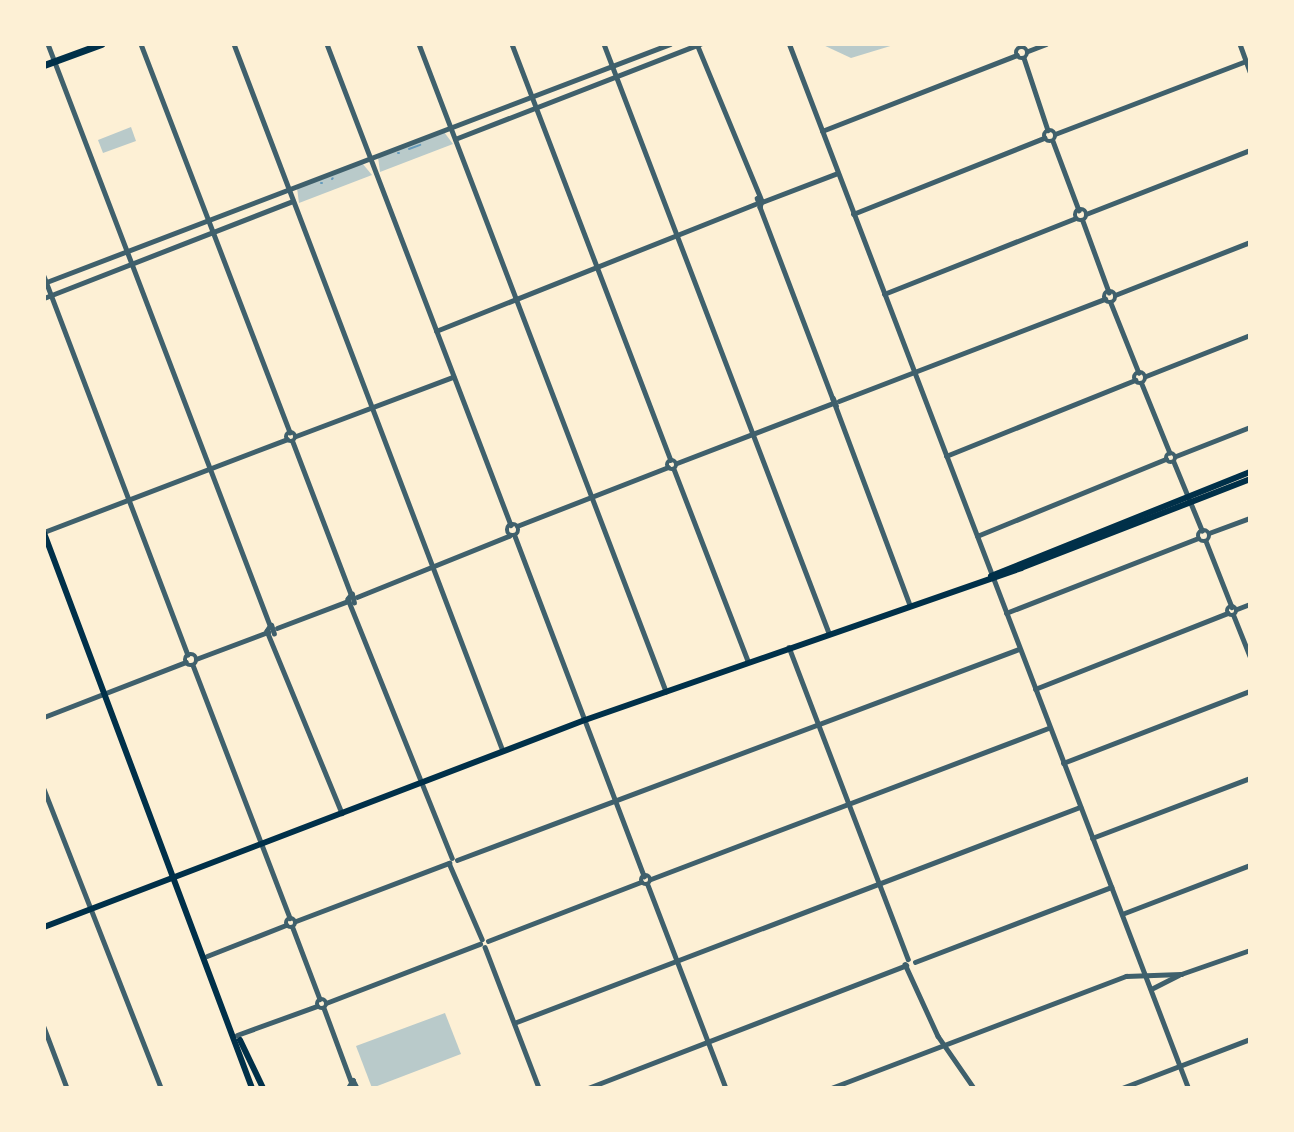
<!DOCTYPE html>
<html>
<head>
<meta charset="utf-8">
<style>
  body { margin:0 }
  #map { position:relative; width:1294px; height:1132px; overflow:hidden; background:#fdf0d5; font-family:"Roboto Condensed",sans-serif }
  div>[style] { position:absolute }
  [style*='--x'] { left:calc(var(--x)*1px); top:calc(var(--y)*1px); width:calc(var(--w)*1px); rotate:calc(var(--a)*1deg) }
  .green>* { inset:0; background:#b9caca }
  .stream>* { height:2px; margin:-1px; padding:0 1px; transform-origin:1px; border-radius:1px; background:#669bbc }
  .minor>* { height:4.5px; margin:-2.25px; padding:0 2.25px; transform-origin:2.25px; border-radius:2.25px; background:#3f606c }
  .minor>.ring { margin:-2.25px; padding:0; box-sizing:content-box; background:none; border:4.5px solid #3f606c; border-radius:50% }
  .tertiary>* { height:5px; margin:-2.5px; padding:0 2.5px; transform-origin:2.5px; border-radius:2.5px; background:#3f606c }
  .secondary>* { height:6px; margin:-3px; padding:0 3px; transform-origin:3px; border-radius:3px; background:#003049 }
  .primary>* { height:7px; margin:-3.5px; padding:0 3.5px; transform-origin:3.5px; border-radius:3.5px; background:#003049 }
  span { translate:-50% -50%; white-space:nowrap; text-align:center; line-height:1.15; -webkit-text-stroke:5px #fdf0d5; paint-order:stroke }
  .frame { position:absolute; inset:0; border:46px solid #fdf0d5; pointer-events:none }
</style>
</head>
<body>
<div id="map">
  <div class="green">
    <div style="clip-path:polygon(821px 44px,897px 44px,851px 58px)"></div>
    <div style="clip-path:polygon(131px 127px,136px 141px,103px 153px,98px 140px)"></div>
    <div style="clip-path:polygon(444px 132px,453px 144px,380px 172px,378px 157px)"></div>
    <div style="clip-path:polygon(362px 163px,372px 175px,299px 203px,297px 188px)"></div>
    <div style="clip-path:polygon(445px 1013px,461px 1054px,372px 1088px,356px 1046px)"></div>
  </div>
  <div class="stream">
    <div style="--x:409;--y:149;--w:12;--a:-20"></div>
    <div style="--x:398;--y:153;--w:1;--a:0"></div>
    <div style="--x:332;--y:179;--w:1;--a:-45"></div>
    <div style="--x:321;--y:183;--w:1;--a:0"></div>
  </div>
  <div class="minor">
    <div style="--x:48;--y:44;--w:622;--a:69.09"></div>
    <div style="--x:141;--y:44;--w:416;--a:69"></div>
    <div style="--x:234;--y:44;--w:756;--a:69.17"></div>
    <div style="--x:327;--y:44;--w:515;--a:69.07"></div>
    <div style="--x:419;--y:44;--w:693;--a:69.11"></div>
    <div style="--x:512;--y:44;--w:445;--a:69.1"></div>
    <div style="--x:604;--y:44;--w:631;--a:69.09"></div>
    <div style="--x:697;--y:44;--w:170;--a:67.5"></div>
    <div style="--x:762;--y:201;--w:6;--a:108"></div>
    <div style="--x:760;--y:207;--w:9;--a:-111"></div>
    <div style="--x:1240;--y:44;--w:29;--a:70"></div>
    <div class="ring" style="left:1016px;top:47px;width:7.5px;height:7.5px"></div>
    <div style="--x:1028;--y:51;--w:19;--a:-21"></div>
    <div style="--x:1024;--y:58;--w:76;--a:71.6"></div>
    <div class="ring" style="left:1044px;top:130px;width:7.5px;height:7.5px"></div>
    <div style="--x:822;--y:131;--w:209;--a:-21.3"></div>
    <div style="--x:1055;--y:134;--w:204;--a:-20.9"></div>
    <div style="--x:455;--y:139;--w:263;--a:-21.2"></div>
    <div style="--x:1053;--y:141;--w:74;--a:69.4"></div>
    <div style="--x:762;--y:202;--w:81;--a:-20.9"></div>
    <div style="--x:760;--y:207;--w:205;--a:69.2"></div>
    <div class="ring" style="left:1075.5px;top:209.5px;width:6.5px;height:6.5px"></div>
    <div style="--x:853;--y:214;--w:206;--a:-21.7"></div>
    <div style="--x:1086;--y:214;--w:176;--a:-21.3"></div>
    <div style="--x:1083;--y:221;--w:76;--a:69.9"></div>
    <div style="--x:44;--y:276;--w:405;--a:69.2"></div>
    <div style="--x:44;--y:283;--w:670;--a:-20.9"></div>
    <div class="ring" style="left:1104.5px;top:291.5px;width:6.5px;height:6.5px"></div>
    <div style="--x:884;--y:294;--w:206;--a:-21.6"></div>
    <div style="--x:1115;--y:295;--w:145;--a:-21.4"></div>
    <div style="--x:44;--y:298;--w:267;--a:-21.3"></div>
    <div style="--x:1111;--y:303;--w:75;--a:68.2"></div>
    <div style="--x:436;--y:331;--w:343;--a:-21.7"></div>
    <div class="ring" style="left:1134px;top:372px;width:7.5px;height:7.5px"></div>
    <div style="--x:1146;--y:376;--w:112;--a:-21.5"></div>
    <div style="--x:1142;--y:384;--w:74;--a:67.9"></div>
    <div style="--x:839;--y:401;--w:285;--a:-21"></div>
    <div style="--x:836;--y:406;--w:8;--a:-113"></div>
    <div style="--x:833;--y:399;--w:220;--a:69.5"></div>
    <div class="ring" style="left:286px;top:432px;width:5.5px;height:5.5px"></div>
    <div style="--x:296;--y:436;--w:168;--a:-20.6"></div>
    <div style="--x:293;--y:442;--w:163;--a:69.1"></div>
    <div class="ring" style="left:1166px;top:453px;width:5.5px;height:5.5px"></div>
    <div style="--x:946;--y:456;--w:204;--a:-21.9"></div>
    <div style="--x:1176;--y:456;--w:79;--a:-21.4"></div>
    <div class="ring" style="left:667px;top:460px;width:5.5px;height:5.5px"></div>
    <div style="--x:1174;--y:462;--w:74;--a:67.6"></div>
    <div style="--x:677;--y:463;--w:165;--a:-21"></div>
    <div style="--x:674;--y:469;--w:206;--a:68.9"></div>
    <div class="ring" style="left:507.5px;top:524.5px;width:6.5px;height:6.5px"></div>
    <div style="--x:517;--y:526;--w:162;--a:-21.3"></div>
    <div class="ring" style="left:1198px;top:530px;width:7.5px;height:7.5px"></div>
    <div style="--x:44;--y:532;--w:260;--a:-20.9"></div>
    <div style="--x:1209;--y:533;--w:44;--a:-20.1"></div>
    <div style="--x:515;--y:536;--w:364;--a:69.2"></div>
    <div style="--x:977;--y:536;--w:204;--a:-22.2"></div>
    <div style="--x:1206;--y:541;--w:71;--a:68.5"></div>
    <div style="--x:357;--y:597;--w:164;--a:-21.9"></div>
    <div style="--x:354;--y:603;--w:9;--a:-103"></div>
    <div style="--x:352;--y:594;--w:6;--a:129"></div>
    <div style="--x:348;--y:599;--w:279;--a:68.1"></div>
    <div class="ring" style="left:1227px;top:606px;width:5.5px;height:5.5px"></div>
    <div style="--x:1237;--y:609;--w:14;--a:-21"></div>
    <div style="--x:1006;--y:613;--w:206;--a:-21.3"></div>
    <div style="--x:1234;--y:616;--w:43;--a:68.2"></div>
    <div style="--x:277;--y:628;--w:76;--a:-20.8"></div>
    <div style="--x:274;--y:634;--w:9;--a:-108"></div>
    <div style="--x:271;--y:625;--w:7;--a:124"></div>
    <div style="--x:267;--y:631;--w:197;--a:67.6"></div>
    <div style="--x:789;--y:647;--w:334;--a:69.1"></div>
    <div class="ring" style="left:185.5px;top:654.5px;width:6.5px;height:6.5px"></div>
    <div style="--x:196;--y:659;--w:77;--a:-20.6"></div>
    <div style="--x:193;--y:665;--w:271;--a:69"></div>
    <div style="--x:1035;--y:689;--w:207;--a:-21.5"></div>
    <div style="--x:44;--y:717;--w:152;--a:-21.2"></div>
    <div style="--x:1063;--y:763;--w:200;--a:-21.1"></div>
    <div style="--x:44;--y:789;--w:321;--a:68.6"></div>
    <div style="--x:1092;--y:838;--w:169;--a:-20.8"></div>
    <div style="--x:457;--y:860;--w:600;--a:-20.58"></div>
    <div style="--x:449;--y:863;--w:83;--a:66.5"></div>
    <div class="ring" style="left:641px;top:875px;width:5.5px;height:5.5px"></div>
    <div style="--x:651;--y:879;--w:426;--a:-20.8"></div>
    <div style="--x:648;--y:885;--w:217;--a:69"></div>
    <div style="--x:1122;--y:914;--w:137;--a:-20.9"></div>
    <div class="ring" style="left:286px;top:918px;width:5.5px;height:5.5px"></div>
    <div style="--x:296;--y:921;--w:164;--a:-20.8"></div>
    <div style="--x:293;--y:928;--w:76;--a:69.2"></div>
    <div style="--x:488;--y:941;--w:164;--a:-21.1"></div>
    <div style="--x:485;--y:947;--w:151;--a:69"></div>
    <div style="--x:207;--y:956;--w:85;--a:-21.4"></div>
    <div style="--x:915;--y:962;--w:210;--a:-20.9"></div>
    <div style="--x:905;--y:964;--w:79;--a:65.4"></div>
    <div style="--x:938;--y:1036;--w:63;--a:55.3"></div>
    <div class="ring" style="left:317px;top:999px;width:5.5px;height:5.5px"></div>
    <div style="--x:326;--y:1003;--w:165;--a:-21"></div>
    <div style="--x:324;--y:1008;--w:78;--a:69.7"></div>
    <div style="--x:514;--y:1023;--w:606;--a:-20.89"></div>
    <div style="--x:44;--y:1027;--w:65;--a:69.3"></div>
    <div style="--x:237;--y:1035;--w:85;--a:-19.9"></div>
    <div style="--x:348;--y:1088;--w:9;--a:-58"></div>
    <div style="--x:353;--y:1080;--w:9;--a:63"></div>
    <div style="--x:588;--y:1088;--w:341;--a:-21.1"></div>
    <div style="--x:1122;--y:1088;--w:137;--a:-20.9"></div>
  </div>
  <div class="tertiary">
    <div style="--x:789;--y:44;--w:1118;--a:69.08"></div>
    <div style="--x:1151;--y:989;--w:31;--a:-27"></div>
    <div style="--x:831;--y:1088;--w:316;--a:-20.8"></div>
    <div style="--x:1126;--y:976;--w:55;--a:-2.1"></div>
    <div style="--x:1181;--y:974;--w:73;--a:-19.2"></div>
  </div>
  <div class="secondary">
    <div style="--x:44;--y:533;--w:593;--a:69.46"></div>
    <div style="--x:991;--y:576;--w:279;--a:-21.9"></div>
    <div style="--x:44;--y:927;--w:579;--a:-20.94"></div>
    <div style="--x:585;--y:720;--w:462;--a:-19.2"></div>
    <div style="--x:1021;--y:568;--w:246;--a:-21.2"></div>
    <div style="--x:240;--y:1040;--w:53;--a:64.4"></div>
  </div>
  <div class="primary">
    <div style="--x:44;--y:65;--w:61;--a:-20.2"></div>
  </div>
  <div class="frame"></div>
</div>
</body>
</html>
